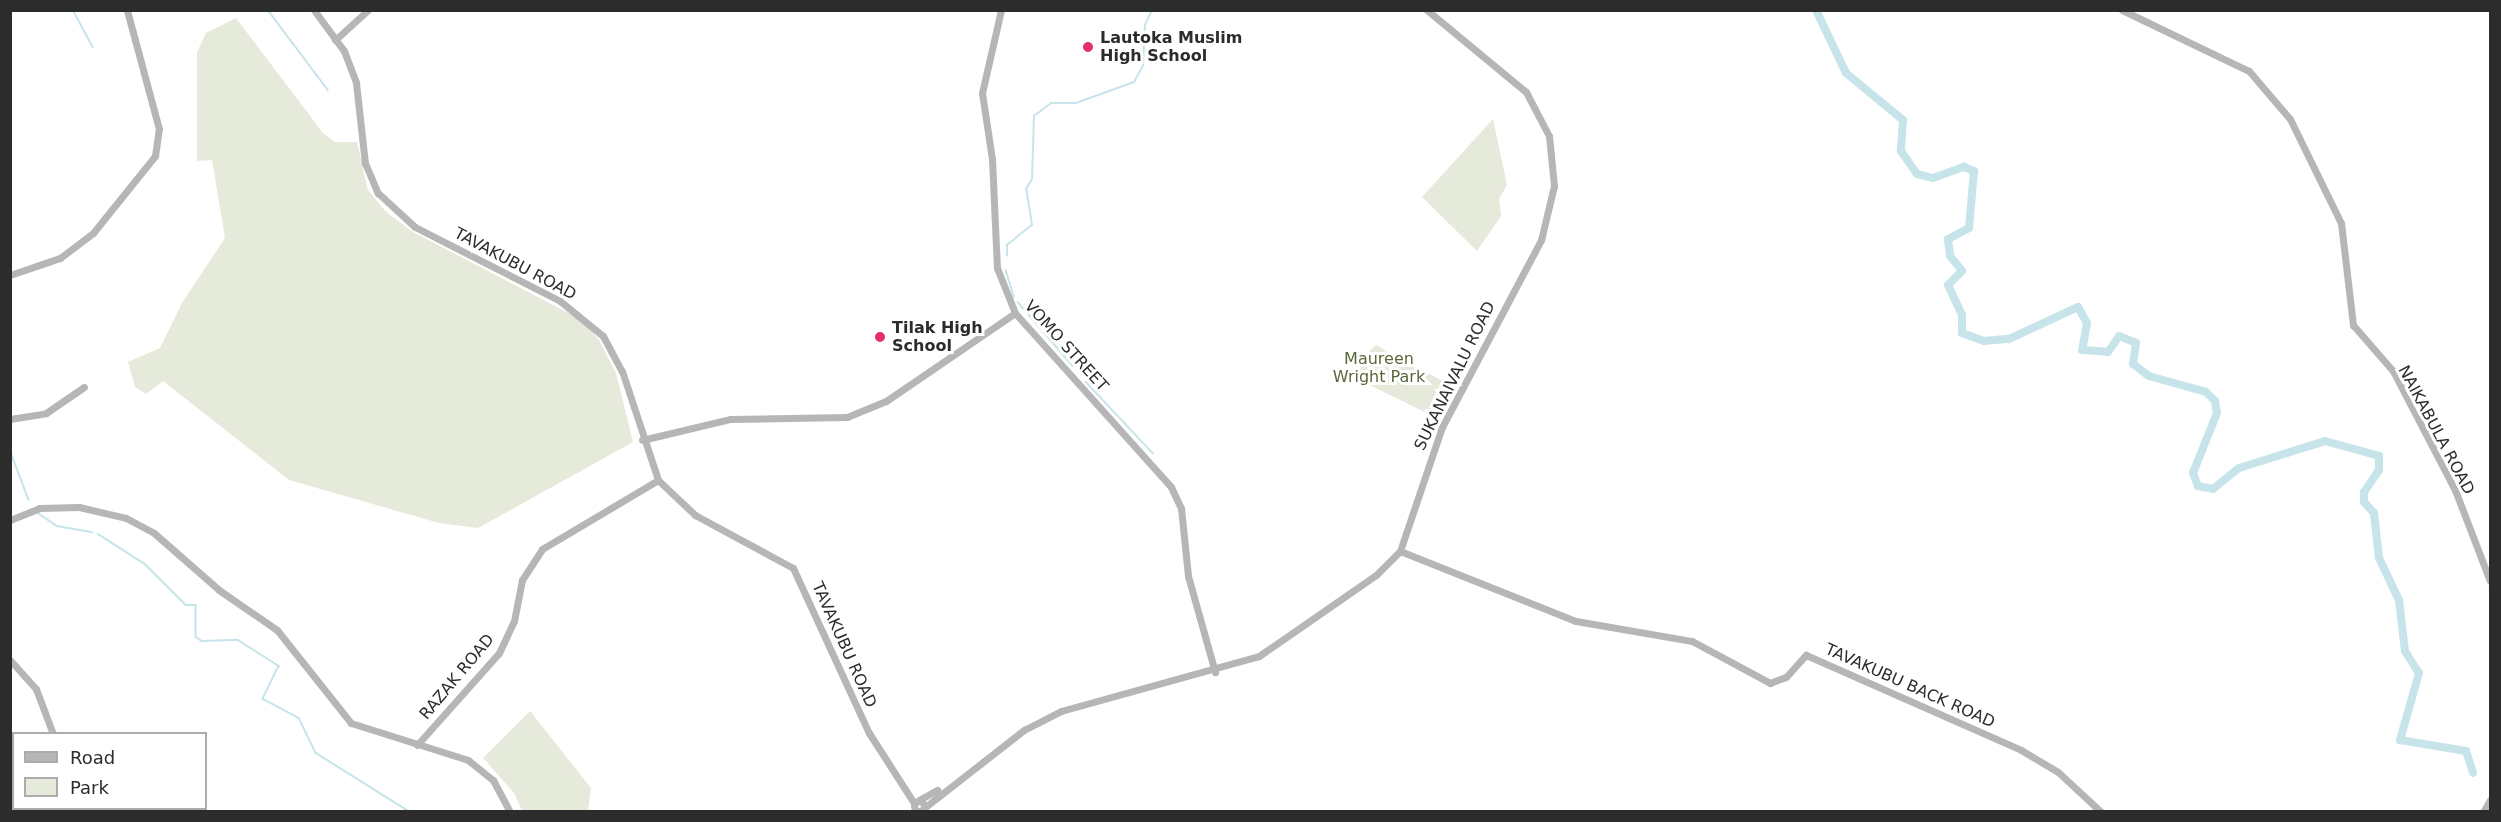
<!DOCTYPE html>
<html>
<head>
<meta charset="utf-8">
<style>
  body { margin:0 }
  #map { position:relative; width:2501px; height:822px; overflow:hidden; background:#fff; font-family:"DejaVu Sans",sans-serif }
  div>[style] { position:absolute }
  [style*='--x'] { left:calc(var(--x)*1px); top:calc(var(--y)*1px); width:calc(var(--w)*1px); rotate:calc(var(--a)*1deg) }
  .green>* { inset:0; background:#e6eada }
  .stream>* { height:1.5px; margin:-0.75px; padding:0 0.75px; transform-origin:0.75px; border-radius:0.75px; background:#c6e4ea }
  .river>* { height:8px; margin:-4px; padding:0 4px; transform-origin:4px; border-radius:4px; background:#c6e4ea }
  .secondary>* { height:7px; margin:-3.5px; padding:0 3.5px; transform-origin:3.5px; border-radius:3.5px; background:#b6b6b6 }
  .secondary>.ring { margin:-3.5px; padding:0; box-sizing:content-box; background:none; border:7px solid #b6b6b6; border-radius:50% }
  .dots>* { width:16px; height:16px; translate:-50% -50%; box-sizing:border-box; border:3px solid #fff; border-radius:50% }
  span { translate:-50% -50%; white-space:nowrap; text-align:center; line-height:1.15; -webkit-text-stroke:6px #fff; paint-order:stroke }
  .poi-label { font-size:16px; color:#2c2c2c; font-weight:700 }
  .left { translate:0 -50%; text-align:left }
  .street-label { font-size:16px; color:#2c2c2c }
  .park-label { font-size:16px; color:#5a673b }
  .frame { position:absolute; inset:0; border:12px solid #2c2c2c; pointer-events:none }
  .legend { position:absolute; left:12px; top:732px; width:195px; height:78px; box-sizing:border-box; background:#fff; border:2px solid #ababab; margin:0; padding:8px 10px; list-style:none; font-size:18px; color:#2c2c2c }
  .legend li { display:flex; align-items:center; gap:12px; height:30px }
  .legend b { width:30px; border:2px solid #ababab }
</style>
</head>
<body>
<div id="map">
  <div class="green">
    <div style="clip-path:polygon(236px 18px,323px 133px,335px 142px,357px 142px,368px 190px,386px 212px,413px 232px,582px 320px,599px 340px,616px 373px,633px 442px,478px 528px,439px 523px,289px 480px,163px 381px,146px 394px,135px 387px,128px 362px,160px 348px,182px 303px,225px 238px,212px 160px,197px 161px,197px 52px,206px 33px)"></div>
    <div style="clip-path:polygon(1493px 119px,1507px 185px,1499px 199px,1501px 216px,1477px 251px,1422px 197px)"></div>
    <div style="clip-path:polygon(1376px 345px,1450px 385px,1435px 417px,1355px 378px,1354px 366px)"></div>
    <div style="clip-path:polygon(530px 711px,591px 788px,588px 811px,522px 811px,514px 793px,483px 758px)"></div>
  </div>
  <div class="stream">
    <div style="--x:73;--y:10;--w:42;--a:61.6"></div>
    <div style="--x:268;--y:10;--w:100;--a:53.1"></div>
    <div style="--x:1007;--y:256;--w:11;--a:-90"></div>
    <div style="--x:1007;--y:245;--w:32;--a:-39"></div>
    <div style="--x:1032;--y:225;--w:36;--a:-99"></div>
    <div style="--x:1026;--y:189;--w:12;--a:-59"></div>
    <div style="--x:1032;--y:179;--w:63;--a:-88.2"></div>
    <div style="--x:1034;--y:116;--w:21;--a:-37"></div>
    <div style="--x:1051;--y:103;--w:25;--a:0"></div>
    <div style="--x:1076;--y:103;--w:62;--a:-19.9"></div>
    <div style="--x:1134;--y:82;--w:18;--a:-61"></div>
    <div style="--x:1143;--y:66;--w:41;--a:-87.2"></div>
    <div style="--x:1145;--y:25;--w:17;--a:-65"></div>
    <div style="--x:1006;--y:270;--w:28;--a:73"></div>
    <div style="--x:1018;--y:302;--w:84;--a:49.3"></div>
    <div style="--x:1086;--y:382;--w:98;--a:46.7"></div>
    <div style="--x:10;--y:450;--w:53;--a:69.2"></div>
    <div style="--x:38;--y:513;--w:23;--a:34"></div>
    <div style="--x:57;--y:526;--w:36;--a:10"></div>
    <div style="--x:98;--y:534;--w:56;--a:32.6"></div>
    <div style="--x:145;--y:564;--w:58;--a:45"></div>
    <div style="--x:186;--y:605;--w:10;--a:0"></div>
    <div style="--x:196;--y:605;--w:32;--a:90"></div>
    <div style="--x:196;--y:637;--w:7;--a:34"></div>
    <div style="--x:202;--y:641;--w:36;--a:-2"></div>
    <div style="--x:238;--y:640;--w:49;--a:32.4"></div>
    <div style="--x:279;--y:666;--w:37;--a:116"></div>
    <div style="--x:263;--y:699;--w:41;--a:27.8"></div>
    <div style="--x:299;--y:718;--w:39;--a:64"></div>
    <div style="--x:316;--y:753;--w:111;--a:32.1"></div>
  </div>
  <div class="river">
    <div style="--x:1816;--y:10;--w:70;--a:64.5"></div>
    <div style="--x:1846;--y:73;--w:74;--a:39.5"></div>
    <div style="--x:1903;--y:120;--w:31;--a:94"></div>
    <div style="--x:1901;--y:151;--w:28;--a:55"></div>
    <div style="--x:1917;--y:174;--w:16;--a:14"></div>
    <div style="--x:1933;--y:178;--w:33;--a:-20"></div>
    <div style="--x:1964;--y:167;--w:11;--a:22"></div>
    <div style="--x:1974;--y:171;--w:57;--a:95"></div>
    <div style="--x:1969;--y:228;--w:24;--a:152"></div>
    <div style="--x:1948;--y:239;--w:17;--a:83"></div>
    <div style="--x:1950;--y:256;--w:19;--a:51"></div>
    <div style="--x:1962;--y:271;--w:20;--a:135"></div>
    <div style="--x:1948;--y:285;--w:33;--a:65"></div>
    <div style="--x:1962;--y:315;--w:18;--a:90"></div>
    <div style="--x:1962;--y:333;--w:23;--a:20"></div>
    <div style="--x:1984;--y:341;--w:25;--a:-5"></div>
    <div style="--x:2009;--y:339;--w:76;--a:-24.9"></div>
    <div style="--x:2078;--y:307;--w:18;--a:61"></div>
    <div style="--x:2087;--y:323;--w:27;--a:100"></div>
    <div style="--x:2082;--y:350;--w:26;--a:4"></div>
    <div style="--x:2108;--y:352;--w:19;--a:-55"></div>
    <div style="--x:2119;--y:336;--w:18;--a:22"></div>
    <div style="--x:2136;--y:343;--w:21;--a:98"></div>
    <div style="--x:2133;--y:364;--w:20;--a:37"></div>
    <div style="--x:2149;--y:376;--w:59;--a:15.7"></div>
    <div style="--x:2206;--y:392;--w:13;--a:45"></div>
    <div style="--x:2215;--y:401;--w:12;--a:81"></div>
    <div style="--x:2217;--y:413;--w:65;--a:111.8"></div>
    <div style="--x:2193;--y:473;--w:14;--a:69"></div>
    <div style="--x:2198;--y:486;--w:15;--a:11"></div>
    <div style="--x:2213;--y:489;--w:33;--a:-39"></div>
    <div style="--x:2239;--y:468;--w:90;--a:-17.4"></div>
    <div style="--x:2325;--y:441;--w:56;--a:15.5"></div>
    <div style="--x:2379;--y:456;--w:14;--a:90"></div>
    <div style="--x:2379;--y:470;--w:27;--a:124"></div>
    <div style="--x:2364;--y:492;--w:10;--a:90"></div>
    <div style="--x:2364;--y:502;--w:15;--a:48"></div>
    <div style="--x:2374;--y:513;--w:45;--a:83.7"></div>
    <div style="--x:2379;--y:558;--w:47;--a:64.5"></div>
    <div style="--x:2399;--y:600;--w:51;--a:83.3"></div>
    <div style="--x:2405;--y:651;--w:26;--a:58"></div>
    <div style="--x:2419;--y:673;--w:70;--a:105.8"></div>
    <div style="--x:2400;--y:740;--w:67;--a:9.5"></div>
    <div style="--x:2466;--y:751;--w:23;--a:72"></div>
  </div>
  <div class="secondary">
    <div style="--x:314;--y:10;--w:51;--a:53.8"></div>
    <div style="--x:344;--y:51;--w:34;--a:69"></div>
    <div style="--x:356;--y:83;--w:81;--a:83.6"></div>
    <div style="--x:365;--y:163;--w:33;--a:67"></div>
    <div style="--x:378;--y:193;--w:50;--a:42.6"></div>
    <div style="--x:415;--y:227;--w:163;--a:27"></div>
    <div style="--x:560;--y:301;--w:55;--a:39.1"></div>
    <div style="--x:603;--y:336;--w:40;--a:62"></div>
    <div style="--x:622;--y:371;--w:115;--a:71.7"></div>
    <div style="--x:658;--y:480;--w:51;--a:43.4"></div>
    <div style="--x:695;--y:515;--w:111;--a:28.4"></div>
    <div style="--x:793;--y:568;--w:182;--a:65.3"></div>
    <div style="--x:869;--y:733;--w:83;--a:57.3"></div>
    <div style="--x:1001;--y:10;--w:85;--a:102.9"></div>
    <div style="--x:982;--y:93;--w:67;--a:81.4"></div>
    <div style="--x:992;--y:159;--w:109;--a:87.4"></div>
    <div style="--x:997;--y:268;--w:48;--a:68.2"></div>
    <div style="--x:1015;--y:313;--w:234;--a:48.1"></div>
    <div style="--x:1171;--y:487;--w:23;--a:65"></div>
    <div style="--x:1181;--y:508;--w:68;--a:84.1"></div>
    <div style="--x:1188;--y:576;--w:100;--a:74.3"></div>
    <div style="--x:2122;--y:10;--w:141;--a:25.7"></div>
    <div style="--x:2249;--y:71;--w:63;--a:49.5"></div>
    <div style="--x:2290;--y:119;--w:116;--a:63.9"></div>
    <div style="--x:2341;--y:223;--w:103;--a:83.3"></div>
    <div style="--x:2353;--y:325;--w:61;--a:49"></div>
    <div style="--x:2393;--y:371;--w:134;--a:62.5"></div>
    <div style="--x:2455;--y:490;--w:97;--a:69"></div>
    <div style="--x:335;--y:40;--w:45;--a:-42.3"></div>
    <div style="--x:10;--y:275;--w:53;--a:-18.8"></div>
    <div style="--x:60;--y:258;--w:41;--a:-37.1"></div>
    <div style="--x:93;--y:233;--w:99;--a:-51.2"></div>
    <div style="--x:155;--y:156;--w:27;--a:-82"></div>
    <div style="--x:159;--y:129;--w:123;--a:-105.1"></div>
    <div style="--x:10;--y:419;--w:36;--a:-9"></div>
    <div style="--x:46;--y:413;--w:46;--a:-34.4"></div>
    <div style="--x:642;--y:440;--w:90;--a:-13.4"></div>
    <div style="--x:730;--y:419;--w:117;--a:-1"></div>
    <div style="--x:847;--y:417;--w:42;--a:-22.3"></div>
    <div style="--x:886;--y:401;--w:156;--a:-34.3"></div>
    <div style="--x:10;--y:520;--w:31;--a:-22"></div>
    <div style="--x:39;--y:508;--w:40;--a:-1.4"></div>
    <div style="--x:79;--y:507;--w:48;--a:13.2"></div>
    <div style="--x:126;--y:518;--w:32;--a:28"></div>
    <div style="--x:154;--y:533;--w:86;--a:41.2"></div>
    <div style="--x:219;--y:590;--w:70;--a:34.6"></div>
    <div style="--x:277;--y:630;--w:119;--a:51.5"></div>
    <div style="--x:351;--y:723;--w:123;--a:17.5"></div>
    <div style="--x:468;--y:760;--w:32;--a:39"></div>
    <div style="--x:493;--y:780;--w:36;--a:62"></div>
    <div style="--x:1400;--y:551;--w:189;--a:21.7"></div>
    <div style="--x:1576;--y:621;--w:118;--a:9.8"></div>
    <div style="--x:1692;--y:641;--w:89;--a:28.3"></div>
    <div style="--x:1770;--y:683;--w:17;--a:-21"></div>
    <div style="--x:1786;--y:677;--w:30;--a:-48"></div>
    <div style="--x:1806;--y:655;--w:235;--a:23.8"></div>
    <div style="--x:2021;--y:750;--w:43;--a:30.7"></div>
    <div style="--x:2058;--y:772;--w:59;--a:42.9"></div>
    <div style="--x:10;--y:660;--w:39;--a:48"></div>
    <div style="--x:36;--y:689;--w:48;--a:69.3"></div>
    <div style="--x:417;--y:745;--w:123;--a:-48.3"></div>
    <div style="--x:499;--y:653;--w:35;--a:-65"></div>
    <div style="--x:514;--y:621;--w:42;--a:-79"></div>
    <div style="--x:522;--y:580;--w:37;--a:-57"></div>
    <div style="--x:542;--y:549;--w:135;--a:-30.7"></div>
    <div style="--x:919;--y:800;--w:21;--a:-29"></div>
    <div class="ring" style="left:914px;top:801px;width:3px;height:3px"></div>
    <div style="--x:81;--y:808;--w:5;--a:53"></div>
    <div style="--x:924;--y:808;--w:127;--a:-38"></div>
    <div style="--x:1024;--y:730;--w:42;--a:-27.2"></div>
    <div style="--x:1061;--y:711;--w:205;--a:-15.5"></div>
    <div style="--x:1259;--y:656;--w:142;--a:-34.7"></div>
    <div style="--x:1376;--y:575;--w:34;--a:-45"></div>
    <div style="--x:1400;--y:551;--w:131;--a:-71.3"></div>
    <div style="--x:1442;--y:427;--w:212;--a:-62.1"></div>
    <div style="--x:1541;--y:240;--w:56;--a:-76.5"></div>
    <div style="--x:1554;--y:186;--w:50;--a:-95.7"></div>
    <div style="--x:1549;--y:136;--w:50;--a:-117.6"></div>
    <div style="--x:1526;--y:92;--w:129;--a:-140.4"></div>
    <div style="--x:2483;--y:812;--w:14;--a:-60"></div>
  </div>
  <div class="dots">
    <div style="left:1088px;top:47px;background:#e13167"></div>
    <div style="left:880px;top:337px;background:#e13167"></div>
  </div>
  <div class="poi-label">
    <span class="left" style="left:1100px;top:47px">Lautoka Muslim<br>High School</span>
    <span class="left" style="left:892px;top:337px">Tilak High<br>School</span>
  </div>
  <div class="street-label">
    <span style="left:515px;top:264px;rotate:28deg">TAVAKUBU ROAD</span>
    <span style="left:1066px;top:346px;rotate:48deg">VOMO STREET</span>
    <span style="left:1455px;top:376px;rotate:-64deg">SUKANAIVALU ROAD</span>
    <span style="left:2436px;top:430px;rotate:62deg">NAIKABULA ROAD</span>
    <span style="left:844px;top:645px;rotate:66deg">TAVAKUBU ROAD</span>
    <span style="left:457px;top:677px;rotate:-50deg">RAZAK ROAD</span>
    <span style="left:1910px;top:686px;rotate:24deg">TAVAKUBU BACK ROAD</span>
  </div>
  <div class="park-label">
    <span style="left:1379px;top:368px">Maureen<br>Wright Park</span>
  </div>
  <div class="frame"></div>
  <ul class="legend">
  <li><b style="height:8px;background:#b6b6b6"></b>Road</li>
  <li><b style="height:16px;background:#e6eada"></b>Park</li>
  </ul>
</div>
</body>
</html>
